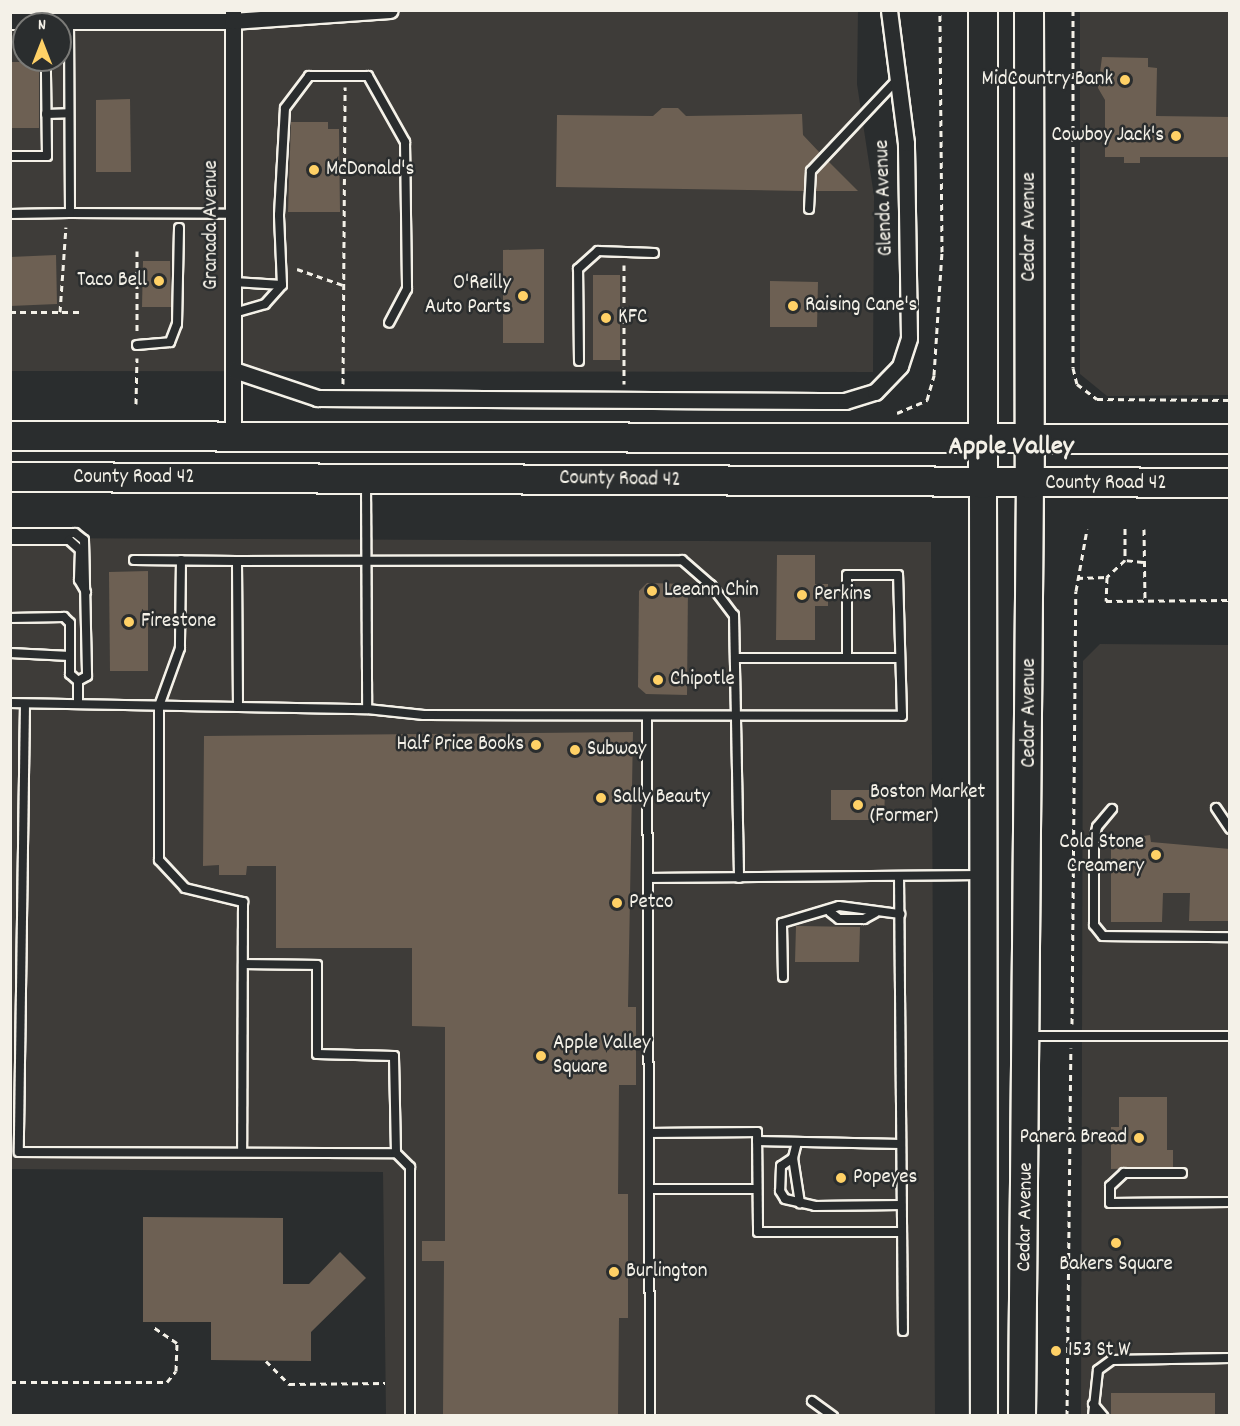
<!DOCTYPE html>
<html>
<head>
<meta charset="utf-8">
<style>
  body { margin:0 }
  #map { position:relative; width:1240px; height:1426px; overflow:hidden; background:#2a2d2e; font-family:Dekko,sans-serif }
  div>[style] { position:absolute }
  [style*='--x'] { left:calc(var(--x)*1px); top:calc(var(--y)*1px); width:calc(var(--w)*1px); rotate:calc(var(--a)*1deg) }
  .built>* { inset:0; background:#3e3c39 }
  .building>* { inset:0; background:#6d6053 }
  .path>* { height:3px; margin-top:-1.5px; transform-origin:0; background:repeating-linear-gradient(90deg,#f4f1e8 0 6px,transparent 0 10.5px) }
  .roads { filter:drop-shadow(2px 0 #f4f1e8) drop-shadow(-2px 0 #f4f1e8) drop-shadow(0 2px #f4f1e8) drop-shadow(0 -2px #f4f1e8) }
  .lane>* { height:8px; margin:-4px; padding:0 4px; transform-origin:4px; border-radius:4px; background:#2a2d2e }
  .street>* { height:15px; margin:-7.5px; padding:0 7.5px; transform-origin:7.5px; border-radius:7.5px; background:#2a2d2e }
  .primary>* { height:26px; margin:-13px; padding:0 13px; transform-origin:13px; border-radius:13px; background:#2a2d2e }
  .highway>* { height:28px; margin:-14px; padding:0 14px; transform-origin:14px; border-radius:14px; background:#2a2d2e }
  .dots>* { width:16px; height:16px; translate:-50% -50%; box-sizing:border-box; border:3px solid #2a2d2e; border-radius:50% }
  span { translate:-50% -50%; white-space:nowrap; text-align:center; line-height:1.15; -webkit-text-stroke:5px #2a2d2e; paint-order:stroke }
  .poi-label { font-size:21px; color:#f4f1e8 }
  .right { translate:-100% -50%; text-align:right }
  .left { translate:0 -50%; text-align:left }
  .street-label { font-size:21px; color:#f4f1e8 }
  .district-label { font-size:27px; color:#f4f1e8; font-weight:700 }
  .frame { position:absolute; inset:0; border:12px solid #f4f1e8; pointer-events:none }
  .north { position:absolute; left:12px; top:12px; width:60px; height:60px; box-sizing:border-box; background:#2a2d2e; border:2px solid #7b7b78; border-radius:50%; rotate:0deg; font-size:16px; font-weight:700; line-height:24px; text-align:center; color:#f4f1e8 }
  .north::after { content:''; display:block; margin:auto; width:21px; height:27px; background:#ffd166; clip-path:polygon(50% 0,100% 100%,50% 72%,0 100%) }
</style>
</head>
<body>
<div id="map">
  <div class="built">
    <div style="clip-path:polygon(evenodd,11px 11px,858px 11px,857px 84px,874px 196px,873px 372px,11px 371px,11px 11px,24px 24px,60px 24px,60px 60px,24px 60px,24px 24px)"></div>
    <div style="clip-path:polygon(1080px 11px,1229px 11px,1229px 395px,1107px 396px,1080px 374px)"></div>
    <div style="clip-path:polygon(11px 538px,931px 542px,935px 1415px,386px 1415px,383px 1172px,11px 1169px)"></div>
    <div style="clip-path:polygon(1100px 644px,1229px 645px,1229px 1415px,1081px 1416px,1083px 661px)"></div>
  </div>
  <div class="building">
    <div style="clip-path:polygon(1102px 57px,1148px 58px,1148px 67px,1157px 68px,1156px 116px,1230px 117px,1230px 157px,1140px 157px,1140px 163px,1124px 163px,1124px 157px,1105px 157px,1105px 100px,1098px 88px)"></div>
    <div style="clip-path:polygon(10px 62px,39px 62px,39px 128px,10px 128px)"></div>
    <div style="clip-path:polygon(130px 99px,131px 172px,96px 172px,96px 100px)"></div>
    <div style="clip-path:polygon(662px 108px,678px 108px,686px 116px,802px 114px,803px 135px,820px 153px,805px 170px,804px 191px,556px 187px,557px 115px,653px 116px)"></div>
    <div style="clip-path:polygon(291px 122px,328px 122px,328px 129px,339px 129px,340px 212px,288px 212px)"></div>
    <div style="clip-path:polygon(828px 161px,858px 191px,816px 191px,817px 174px)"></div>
    <div style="clip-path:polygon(544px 249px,544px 343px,503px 343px,503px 250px)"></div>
    <div style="clip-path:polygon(56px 255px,57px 304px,10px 306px,10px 257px)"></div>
    <div style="clip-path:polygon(143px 261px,170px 261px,171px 307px,142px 307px)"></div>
    <div style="clip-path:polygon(593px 275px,620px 275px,620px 360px,593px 360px)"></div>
    <div style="clip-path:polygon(770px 281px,818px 282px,817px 327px,770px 327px)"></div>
    <div style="clip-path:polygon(777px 555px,815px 555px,815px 584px,828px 584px,828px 606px,815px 606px,815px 640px,776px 640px)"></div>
    <div style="clip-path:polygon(148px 571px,148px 671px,110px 671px,109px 572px)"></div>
    <div style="clip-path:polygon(647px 583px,688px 584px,687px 695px,646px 694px,638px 687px,639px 591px)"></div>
    <div style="clip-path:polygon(633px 732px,628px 1007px,636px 1007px,636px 1085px,619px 1085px,618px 1194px,628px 1194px,628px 1318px,619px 1318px,618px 1416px,443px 1416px,444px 1261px,422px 1261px,422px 1241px,445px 1241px,445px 1027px,412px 1026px,412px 948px,276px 948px,276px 866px,247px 866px,246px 875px,219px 875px,219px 865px,203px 866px,204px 736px)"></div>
    <div style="clip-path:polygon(831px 790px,885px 790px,884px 820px,831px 820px)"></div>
    <div style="clip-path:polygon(1150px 835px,1151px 842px,1230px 849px,1230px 921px,1189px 921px,1190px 893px,1163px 893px,1162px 922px,1111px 922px,1111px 841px)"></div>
    <div style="clip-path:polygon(796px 926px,860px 927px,859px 962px,795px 962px)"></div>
    <div style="clip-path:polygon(1119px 1097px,1167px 1097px,1167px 1150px,1173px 1150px,1173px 1167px,1111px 1169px,1111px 1127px,1119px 1127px)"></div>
    <div style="clip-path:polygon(143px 1217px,283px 1218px,283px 1284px,309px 1284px,340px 1252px,366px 1278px,311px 1332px,311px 1361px,211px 1360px,211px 1322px,143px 1322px)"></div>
    <div style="clip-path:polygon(1111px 1393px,1215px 1393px,1215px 1416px,1111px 1416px)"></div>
  </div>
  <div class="path">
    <div style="--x:1073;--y:10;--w:358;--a:90"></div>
    <div style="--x:1073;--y:368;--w:16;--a:76"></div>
    <div style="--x:1077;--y:384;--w:25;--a:37"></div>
    <div style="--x:1097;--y:399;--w:133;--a:0.4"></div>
    <div style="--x:137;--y:251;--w:82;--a:90"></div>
    <div style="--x:624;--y:265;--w:119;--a:90"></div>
    <div style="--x:297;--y:269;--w:49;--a:19.2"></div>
    <div style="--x:10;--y:312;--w:73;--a:0"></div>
    <div style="--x:60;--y:312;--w:85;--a:-86"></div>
    <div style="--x:343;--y:384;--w:297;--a:-89.6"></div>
    <div style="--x:136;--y:404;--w:46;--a:-88.8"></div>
    <div style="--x:897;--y:413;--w:33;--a:-23"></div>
    <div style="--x:927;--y:400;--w:26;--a:-74"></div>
    <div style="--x:934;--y:375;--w:123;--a:-86.3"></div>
    <div style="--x:942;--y:252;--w:242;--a:-90.5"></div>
    <div style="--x:1125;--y:528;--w:32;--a:90"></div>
    <div style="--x:1144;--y:529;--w:72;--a:89.2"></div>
    <div style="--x:1143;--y:562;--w:18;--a:-174"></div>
    <div style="--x:1125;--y:560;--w:25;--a:137"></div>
    <div style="--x:1107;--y:577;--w:24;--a:92"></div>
    <div style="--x:1106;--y:601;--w:124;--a:-0.5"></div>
    <div style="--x:1077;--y:578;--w:30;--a:-2"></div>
    <div style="--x:1072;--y:1024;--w:433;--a:-89.5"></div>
    <div style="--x:1076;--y:591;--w:63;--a:-79.9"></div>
    <div style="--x:266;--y:1361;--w:33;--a:45"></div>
    <div style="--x:289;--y:1384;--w:96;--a:-0.6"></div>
    <div style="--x:10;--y:1382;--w:157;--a:0"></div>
    <div style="--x:167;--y:1382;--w:14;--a:-51"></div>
    <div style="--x:176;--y:1371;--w:28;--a:-88"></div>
    <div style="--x:177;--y:1343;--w:29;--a:-146"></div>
    <div style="--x:1067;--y:1416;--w:368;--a:-89.4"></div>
  </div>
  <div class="roads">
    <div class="lane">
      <div style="--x:69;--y:21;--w:192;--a:89.7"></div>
      <div style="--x:70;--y:213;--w:164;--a:0.3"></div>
      <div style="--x:46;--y:114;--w:23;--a:-2"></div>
      <div style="--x:10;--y:156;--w:37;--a:0"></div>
      <div style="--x:47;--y:156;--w:84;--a:-90.7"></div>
      <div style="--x:809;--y:209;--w:38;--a:-87"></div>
      <div style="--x:811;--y:171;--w:122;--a:-46.7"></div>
      <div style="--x:10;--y:214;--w:60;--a:-1"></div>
      <div style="--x:234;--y:282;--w:48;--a:3.6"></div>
      <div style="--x:234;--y:313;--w:32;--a:-16"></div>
      <div style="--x:265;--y:304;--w:25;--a:-48"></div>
      <div style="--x:282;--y:285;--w:70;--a:-92.5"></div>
      <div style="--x:279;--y:215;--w:107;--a:-86.8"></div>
      <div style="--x:285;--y:108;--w:40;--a:-53"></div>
      <div style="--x:309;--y:76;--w:59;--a:0"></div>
      <div style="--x:368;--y:76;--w:76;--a:60.7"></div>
      <div style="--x:405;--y:142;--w:147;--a:89.2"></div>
      <div style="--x:407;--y:289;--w:38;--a:118"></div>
      <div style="--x:137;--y:345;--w:33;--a:-5"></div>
      <div style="--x:170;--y:342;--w:19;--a:-69"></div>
      <div style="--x:177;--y:324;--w:96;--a:-88.8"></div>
      <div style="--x:579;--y:361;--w:92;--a:-90.6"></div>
      <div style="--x:578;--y:269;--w:27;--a:-42"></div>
      <div style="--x:598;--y:251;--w:56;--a:2"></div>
      <div style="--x:366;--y:483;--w:226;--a:89.7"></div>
      <div style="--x:10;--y:533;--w:65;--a:0"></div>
      <div style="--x:75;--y:533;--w:11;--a:38"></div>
      <div style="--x:84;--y:540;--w:136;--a:88.7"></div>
      <div style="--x:87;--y:676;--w:10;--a:151"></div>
      <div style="--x:10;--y:540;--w:59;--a:0"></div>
      <div style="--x:69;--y:540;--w:15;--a:42"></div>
      <div style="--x:80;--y:550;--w:30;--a:92"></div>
      <div style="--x:79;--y:580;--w:14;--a:60"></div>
      <div style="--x:134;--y:560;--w:103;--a:0.6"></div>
      <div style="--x:181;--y:560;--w:88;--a:90.7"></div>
      <div style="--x:180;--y:648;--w:62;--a:109.9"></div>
      <div style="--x:159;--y:706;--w:154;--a:90"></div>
      <div style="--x:159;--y:860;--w:38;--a:47"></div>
      <div style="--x:185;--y:888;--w:60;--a:13.6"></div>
      <div style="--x:243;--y:902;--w:250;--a:90.2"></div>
      <div style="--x:10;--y:618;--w:54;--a:-1.1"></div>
      <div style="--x:64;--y:617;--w:8;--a:45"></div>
      <div style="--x:70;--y:623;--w:51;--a:90"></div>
      <div style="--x:70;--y:674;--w:11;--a:41"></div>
      <div style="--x:10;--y:653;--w:60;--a:2.9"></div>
      <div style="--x:735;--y:658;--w:165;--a:0"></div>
      <div style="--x:10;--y:703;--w:357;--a:1"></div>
      <div style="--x:367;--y:709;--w:57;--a:6"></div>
      <div style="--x:424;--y:715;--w:478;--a:0.1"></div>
      <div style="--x:902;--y:716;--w:141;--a:-91.6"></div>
      <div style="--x:898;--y:575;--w:51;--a:180"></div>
      <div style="--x:847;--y:575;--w:83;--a:90"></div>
      <div style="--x:25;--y:704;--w:448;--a:90.8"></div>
      <div style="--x:19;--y:1152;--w:377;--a:0.2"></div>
      <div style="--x:396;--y:1153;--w:97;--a:-91.2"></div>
      <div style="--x:394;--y:1056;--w:77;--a:-178.5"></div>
      <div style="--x:317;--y:1054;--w:89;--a:-90"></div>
      <div style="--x:317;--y:965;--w:72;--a:-179.2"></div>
      <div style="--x:78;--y:704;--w:23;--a:-90"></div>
      <div style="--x:238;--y:707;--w:146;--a:-90.4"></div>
      <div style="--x:237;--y:561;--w:445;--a:-0.1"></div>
      <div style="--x:682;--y:560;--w:38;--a:41"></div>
      <div style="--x:711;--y:585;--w:38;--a:53"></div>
      <div style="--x:734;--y:615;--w:263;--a:88.9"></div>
      <div style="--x:647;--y:716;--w:700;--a:89.75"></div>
      <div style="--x:1216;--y:808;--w:25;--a:56"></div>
      <div style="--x:1112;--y:809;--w:23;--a:130"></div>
      <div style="--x:1097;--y:827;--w:14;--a:102"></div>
      <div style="--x:1094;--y:841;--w:84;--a:90"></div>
      <div style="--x:1094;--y:925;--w:14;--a:51"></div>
      <div style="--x:1103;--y:936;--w:127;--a:0.5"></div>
      <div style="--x:899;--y:877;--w:454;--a:89.5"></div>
      <div style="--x:651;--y:878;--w:328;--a:-0.5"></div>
      <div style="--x:830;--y:912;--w:11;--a:38"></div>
      <div style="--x:839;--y:919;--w:25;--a:0"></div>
      <div style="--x:864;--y:919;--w:13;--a:-29"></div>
      <div style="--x:783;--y:977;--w:54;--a:-91.1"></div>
      <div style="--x:782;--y:923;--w:59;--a:-16.6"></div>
      <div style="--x:839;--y:906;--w:62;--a:7.5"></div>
      <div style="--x:1030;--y:1036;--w:200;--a:0"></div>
      <div style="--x:651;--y:1133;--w:106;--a:-0.5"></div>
      <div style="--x:757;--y:1132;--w:100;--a:89.4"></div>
      <div style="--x:758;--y:1232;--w:142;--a:0"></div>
      <div style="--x:757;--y:1141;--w:144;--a:1.2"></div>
      <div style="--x:797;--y:1142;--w:16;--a:104"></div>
      <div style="--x:793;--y:1158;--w:14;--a:146"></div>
      <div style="--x:781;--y:1166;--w:25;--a:92"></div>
      <div style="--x:780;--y:1191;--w:9;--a:58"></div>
      <div style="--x:785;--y:1199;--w:31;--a:13"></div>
      <div style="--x:815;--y:1206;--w:86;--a:-0.7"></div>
      <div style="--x:396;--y:1153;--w:20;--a:45"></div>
      <div style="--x:410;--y:1167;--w:249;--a:90"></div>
      <div style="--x:793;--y:1158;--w:46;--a:81.2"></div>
      <div style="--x:1182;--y:1173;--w:58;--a:180"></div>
      <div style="--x:1124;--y:1173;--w:19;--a:137"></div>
      <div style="--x:1110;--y:1186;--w:17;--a:90"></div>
      <div style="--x:1110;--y:1203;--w:120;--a:-0.5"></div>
      <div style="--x:650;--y:1189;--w:107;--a:0"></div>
      <div style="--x:812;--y:1401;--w:26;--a:36"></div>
      <div style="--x:1093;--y:1404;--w:16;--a:50"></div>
      <div style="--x:1093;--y:1416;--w:46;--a:-83.8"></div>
      <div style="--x:1098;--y:1370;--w:17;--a:-36"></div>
      <div style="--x:1112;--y:1360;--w:118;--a:-1"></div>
    </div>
    <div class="street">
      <div style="--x:233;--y:10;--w:430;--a:90"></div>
      <div style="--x:10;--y:21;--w:222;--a:0"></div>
      <div style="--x:232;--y:21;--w:158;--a:-4"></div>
      <div style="--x:234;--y:370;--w:88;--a:18.6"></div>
      <div style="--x:317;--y:398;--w:528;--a:0.33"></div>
      <div style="--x:845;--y:401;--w:31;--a:-17"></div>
      <div style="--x:875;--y:392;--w:36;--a:-46"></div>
      <div style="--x:900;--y:366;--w:29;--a:-72"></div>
      <div style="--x:909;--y:338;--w:195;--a:-90.9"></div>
      <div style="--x:906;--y:143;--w:134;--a:-97.3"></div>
    </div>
    <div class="primary">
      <div style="--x:983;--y:484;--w:932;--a:89.94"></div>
      <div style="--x:1022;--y:1416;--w:932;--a:-89.51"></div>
    </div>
    <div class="highway">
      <div style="--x:983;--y:10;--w:474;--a:90"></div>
      <div style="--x:1029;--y:10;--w:474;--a:89.9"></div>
      <div style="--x:10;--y:436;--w:1220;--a:0.14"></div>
      <div style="--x:10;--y:477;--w:1220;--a:0.28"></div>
    </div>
  </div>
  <div class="dots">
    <div style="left:1125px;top:80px;background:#ffd166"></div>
    <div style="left:1176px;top:136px;background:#ffd166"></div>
    <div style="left:314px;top:170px;background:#ffd166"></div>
    <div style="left:159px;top:281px;background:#ffd166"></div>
    <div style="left:523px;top:296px;background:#ffd166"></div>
    <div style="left:793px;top:306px;background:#ffd166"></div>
    <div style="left:606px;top:318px;background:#ffd166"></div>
    <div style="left:652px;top:591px;background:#ffd166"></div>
    <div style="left:802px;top:595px;background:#ffd166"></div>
    <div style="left:129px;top:622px;background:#ffd166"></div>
    <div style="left:658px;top:680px;background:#ffd166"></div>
    <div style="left:536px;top:745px;background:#ffd166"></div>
    <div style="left:575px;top:750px;background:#ffd166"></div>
    <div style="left:601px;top:798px;background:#ffd166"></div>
    <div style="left:858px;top:805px;background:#ffd166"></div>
    <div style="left:1156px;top:855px;background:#ffd166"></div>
    <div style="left:617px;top:903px;background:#ffd166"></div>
    <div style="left:541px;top:1056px;background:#ffd166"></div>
    <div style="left:1139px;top:1138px;background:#ffd166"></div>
    <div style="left:841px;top:1178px;background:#ffd166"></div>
    <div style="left:1116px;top:1243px;background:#ffd166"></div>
    <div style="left:614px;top:1272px;background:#ffd166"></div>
    <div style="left:1056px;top:1351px;background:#ffd166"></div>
  </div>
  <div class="poi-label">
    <span class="right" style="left:1113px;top:80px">MidCountry Bank</span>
    <span class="right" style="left:1164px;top:136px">Cowboy Jack's</span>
    <span class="left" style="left:326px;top:170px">McDonald's</span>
    <span class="right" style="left:147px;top:281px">Taco Bell</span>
    <span class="right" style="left:511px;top:296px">O'Reilly<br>Auto Parts</span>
    <span class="left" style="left:805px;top:306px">Raising Cane's</span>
    <span class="left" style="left:618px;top:318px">KFC</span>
    <span class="left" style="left:664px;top:591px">Leeann Chin</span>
    <span class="left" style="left:814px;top:595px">Perkins</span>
    <span class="left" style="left:141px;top:622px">Firestone</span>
    <span class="left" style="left:670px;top:680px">Chipotle</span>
    <span class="right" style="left:524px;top:745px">Half Price Books</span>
    <span class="left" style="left:587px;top:750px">Subway</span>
    <span class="left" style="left:870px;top:805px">Boston Market<br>(Former)</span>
    <span class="left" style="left:613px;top:798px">Sally Beauty</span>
    <span class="right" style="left:1144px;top:855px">Cold Stone<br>Creamery</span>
    <span class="left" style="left:629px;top:903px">Petco</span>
    <span class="left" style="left:553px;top:1056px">Apple Valley<br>Square</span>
    <span class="right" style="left:1127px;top:1138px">Panera Bread</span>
    <span class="left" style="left:853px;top:1178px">Popeyes</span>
    <span style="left:1116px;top:1265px">Bakers Square</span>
    <span class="left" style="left:626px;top:1272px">Burlington</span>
    <span class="left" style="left:1068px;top:1351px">153 St W</span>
  </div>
  <div class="street-label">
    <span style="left:885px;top:198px;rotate:-92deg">Glenda Avenue</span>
    <span style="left:212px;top:225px;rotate:-90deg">Granada Avenue</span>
    <span style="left:1030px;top:227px;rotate:-90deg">Cedar Avenue</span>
    <span style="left:134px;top:478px">County Road 42</span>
    <span style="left:620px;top:480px;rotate:1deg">County Road 42</span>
    <span style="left:1106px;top:484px">County Road 42</span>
    <span style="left:1030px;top:713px;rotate:-90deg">Cedar Avenue</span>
    <span style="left:1026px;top:1217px;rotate:-89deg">Cedar Avenue</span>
  </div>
  <div class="district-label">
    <span style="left:1011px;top:448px">Apple Valley</span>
  </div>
  <div class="frame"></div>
  <div class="north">N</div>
</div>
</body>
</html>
